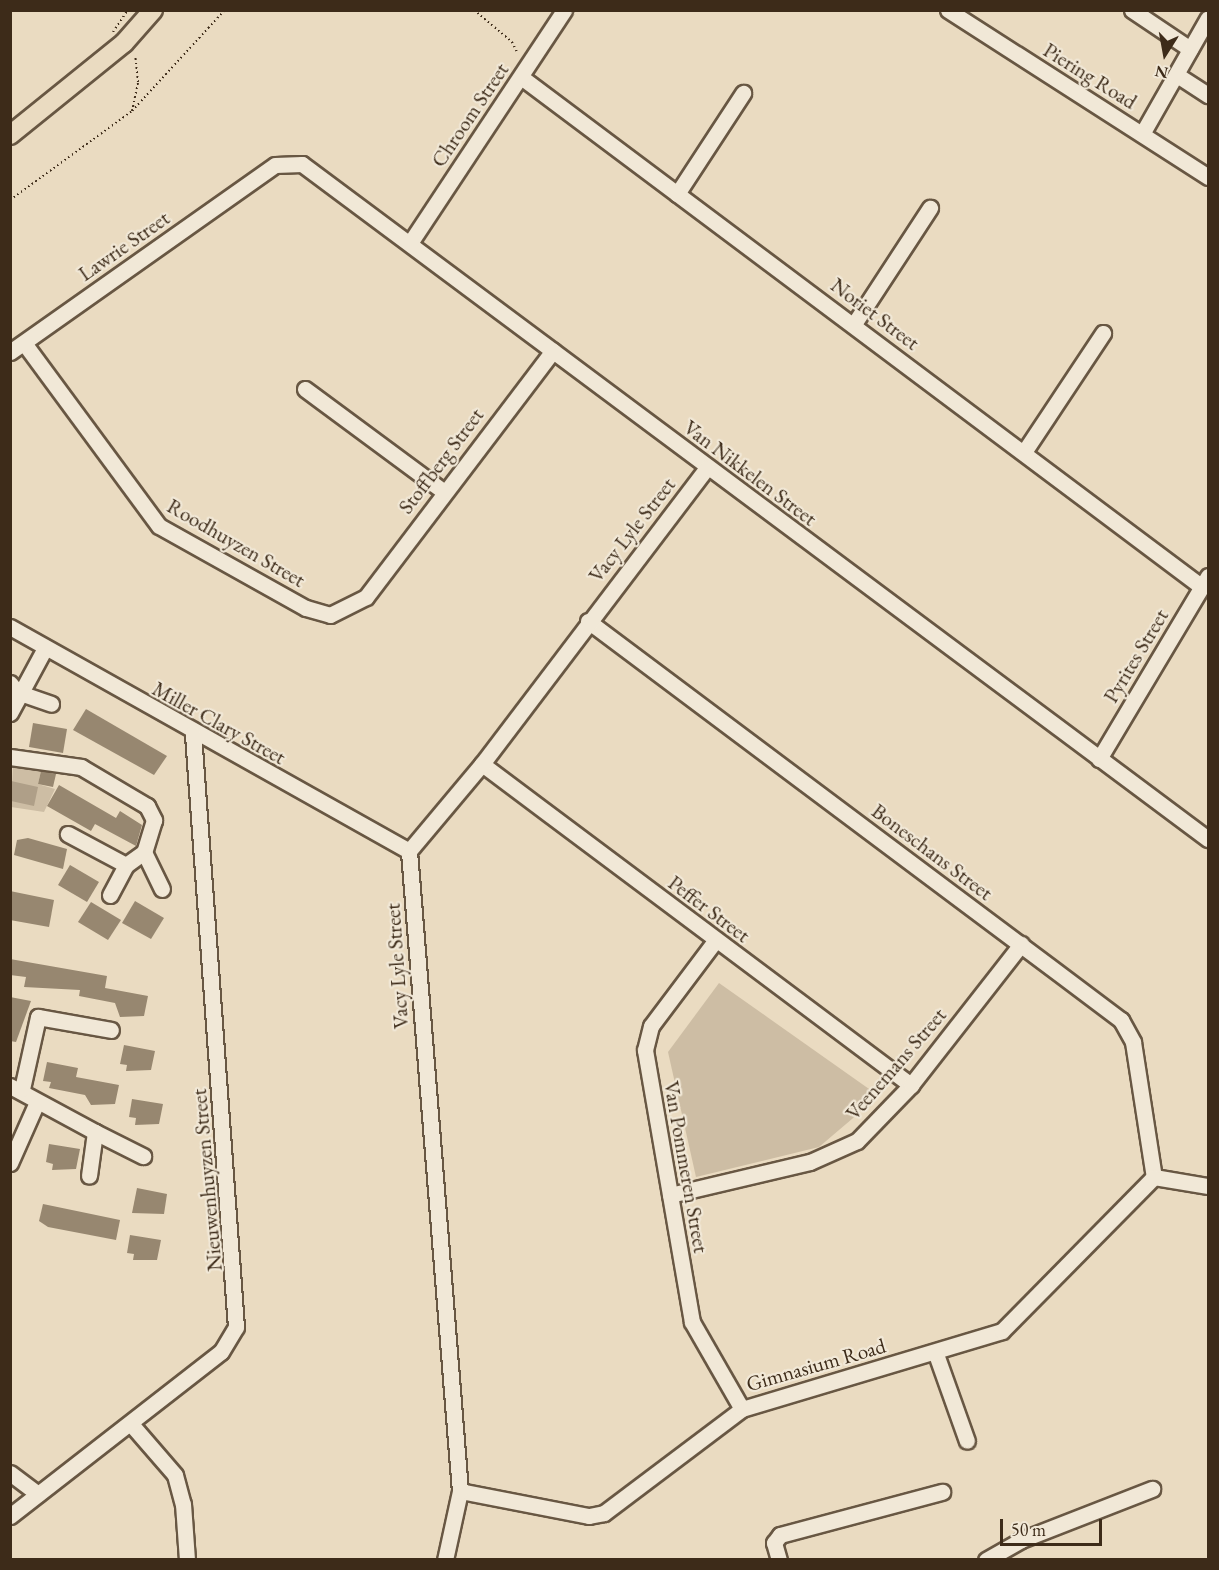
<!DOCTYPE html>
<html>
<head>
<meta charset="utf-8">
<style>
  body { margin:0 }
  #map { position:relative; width:1219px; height:1570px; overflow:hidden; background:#eadbc1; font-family:"EB Garamond",serif }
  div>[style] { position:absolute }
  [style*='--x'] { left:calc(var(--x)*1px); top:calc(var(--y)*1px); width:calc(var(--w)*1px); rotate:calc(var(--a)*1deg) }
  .green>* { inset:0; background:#cdbda4 }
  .water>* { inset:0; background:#af9f88 }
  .building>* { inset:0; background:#978770 }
  .path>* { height:2px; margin-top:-1px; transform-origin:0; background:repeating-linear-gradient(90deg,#3d2b19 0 1.5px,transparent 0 4.5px) }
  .roads { filter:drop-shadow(2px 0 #685743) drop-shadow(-2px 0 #685743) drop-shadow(0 2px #685743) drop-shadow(0 -2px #685743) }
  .minor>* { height:15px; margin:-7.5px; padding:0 7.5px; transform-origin:7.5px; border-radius:7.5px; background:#f1e8d7 }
  .major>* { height:18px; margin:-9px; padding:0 9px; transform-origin:9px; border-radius:9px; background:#eadbc1 }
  span { translate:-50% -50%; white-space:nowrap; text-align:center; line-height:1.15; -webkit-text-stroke:4.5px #f1e8d7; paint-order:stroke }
  .street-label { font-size:21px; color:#3d2b19 }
  .frame { position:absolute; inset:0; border:12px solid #3d2b19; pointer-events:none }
  .north { position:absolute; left:1135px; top:24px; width:60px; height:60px; -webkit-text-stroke:4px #f1e8d7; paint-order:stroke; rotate:191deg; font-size:16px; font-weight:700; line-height:24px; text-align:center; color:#3d2b19 }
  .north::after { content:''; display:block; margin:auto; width:21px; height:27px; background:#3d2b19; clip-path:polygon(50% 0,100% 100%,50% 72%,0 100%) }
  .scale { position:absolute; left:1000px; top:1519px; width:102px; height:27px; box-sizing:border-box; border:3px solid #3d2b19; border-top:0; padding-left:8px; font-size:18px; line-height:21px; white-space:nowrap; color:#3d2b19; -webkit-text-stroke:4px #f1e8d7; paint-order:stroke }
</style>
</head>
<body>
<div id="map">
  <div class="green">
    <div style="clip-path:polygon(13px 763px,41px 771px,38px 784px,55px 789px,44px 812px,11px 807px)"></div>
    <div style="clip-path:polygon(719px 983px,879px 1096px,819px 1147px,696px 1177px,668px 1052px)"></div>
  </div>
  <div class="water">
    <div style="clip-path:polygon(11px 781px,38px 787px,34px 806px,11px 801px)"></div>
  </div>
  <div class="building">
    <div style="clip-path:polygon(86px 709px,167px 756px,154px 775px,73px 730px)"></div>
    <div style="clip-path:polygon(33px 723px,67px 729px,63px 753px,29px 747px)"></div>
    <div style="clip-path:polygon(41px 771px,56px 774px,53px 787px,38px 784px)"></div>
    <div style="clip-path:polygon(59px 785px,116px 818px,120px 811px,142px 825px,136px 846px,95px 824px,91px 831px,47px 806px)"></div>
    <div style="clip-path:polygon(28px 838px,67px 849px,63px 869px,14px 855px,17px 840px)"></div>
    <div style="clip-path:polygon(70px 865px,99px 882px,87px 902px,58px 885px)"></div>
    <div style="clip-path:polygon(10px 891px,54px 900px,49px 927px,10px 920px)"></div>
    <div style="clip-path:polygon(135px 901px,164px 918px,151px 939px,122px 923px)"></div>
    <div style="clip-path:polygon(91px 902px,121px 920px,108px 940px,78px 922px)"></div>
    <div style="clip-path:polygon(10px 959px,107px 976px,105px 988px,148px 996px,144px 1016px,120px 1017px,115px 1003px,79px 996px,80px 990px,24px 987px,26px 977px,10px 975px)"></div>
    <div style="clip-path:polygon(10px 997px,31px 1001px,16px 1042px,10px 1041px)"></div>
    <div style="clip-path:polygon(124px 1045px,155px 1051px,151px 1070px,126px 1071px,127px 1065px,120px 1064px)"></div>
    <div style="clip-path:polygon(47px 1062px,78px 1068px,76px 1077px,119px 1085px,115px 1104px,91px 1105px,85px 1095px,49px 1088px,51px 1082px,43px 1081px)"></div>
    <div style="clip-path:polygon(132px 1099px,163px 1104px,159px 1124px,135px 1125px,136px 1118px,129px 1117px)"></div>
    <div style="clip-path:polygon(49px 1144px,80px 1149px,76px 1169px,52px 1170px,53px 1164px,46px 1162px)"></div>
    <div style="clip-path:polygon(137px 1188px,167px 1194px,164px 1214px,132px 1213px)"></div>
    <div style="clip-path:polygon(43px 1204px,120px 1220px,116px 1240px,48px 1227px,39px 1221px)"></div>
    <div style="clip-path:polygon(130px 1235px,161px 1240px,157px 1260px,133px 1260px,134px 1254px,127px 1253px)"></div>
  </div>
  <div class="path">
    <div style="--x:474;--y:10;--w:50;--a:40.1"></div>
    <div style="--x:512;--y:42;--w:13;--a:63"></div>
    <div style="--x:113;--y:32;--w:27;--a:-56"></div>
    <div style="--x:132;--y:111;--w:137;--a:-47.4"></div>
    <div style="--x:10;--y:200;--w:151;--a:-36.1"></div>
    <div style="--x:132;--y:111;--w:30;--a:-78"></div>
    <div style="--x:138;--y:82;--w:27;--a:-96"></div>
  </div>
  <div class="roads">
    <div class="minor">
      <div style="--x:948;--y:10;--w:309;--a:32.7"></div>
      <div style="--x:1132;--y:10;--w:70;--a:33.9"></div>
      <div style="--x:1177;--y:75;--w:37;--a:33"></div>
      <div style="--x:521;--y:77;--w:851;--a:36.83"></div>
      <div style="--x:1142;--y:134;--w:133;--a:-60.4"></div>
      <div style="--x:677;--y:194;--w:121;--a:-56.8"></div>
      <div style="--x:410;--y:243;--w:279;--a:-56.5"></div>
      <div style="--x:854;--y:324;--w:139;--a:-56.8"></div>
      <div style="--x:24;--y:343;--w:227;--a:53.6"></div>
      <div style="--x:159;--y:526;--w:168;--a:29.2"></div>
      <div style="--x:306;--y:608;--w:25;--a:16"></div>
      <div style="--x:330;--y:615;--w:40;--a:-26.6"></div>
      <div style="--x:366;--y:597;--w:309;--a:-52.8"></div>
      <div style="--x:10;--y:352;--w:324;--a:-35.2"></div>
      <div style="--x:275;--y:165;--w:27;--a:-2"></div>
      <div style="--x:302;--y:164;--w:1130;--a:36.69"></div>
      <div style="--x:305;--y:389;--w:172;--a:36.5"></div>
      <div style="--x:1024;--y:452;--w:143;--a:-56.4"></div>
      <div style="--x:588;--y:621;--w:666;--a:36.82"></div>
      <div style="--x:1121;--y:1020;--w:25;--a:61"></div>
      <div style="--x:1133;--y:1042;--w:137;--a:81.2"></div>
      <div style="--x:10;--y:627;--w:458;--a:29.3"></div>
      <div style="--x:10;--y:683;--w:11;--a:52"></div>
      <div style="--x:17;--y:692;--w:36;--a:19"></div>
      <div style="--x:10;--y:713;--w:74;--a:-61.7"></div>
      <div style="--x:10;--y:757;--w:72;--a:8"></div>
      <div style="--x:81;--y:767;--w:77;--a:30.6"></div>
      <div style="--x:147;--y:806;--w:16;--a:63"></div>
      <div style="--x:154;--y:820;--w:34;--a:107"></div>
      <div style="--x:144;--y:852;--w:22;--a:144"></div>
      <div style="--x:126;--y:865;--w:66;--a:-151.9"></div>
      <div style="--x:1099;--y:759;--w:213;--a:-59.2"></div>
      <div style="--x:482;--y:764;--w:536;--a:36.81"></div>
      <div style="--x:144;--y:852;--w:41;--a:64.1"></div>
      <div style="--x:110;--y:895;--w:34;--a:-62"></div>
      <div style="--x:715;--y:941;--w:106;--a:127"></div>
      <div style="--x:651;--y:1026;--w:25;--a:104"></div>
      <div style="--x:645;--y:1050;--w:276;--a:80.2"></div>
      <div style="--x:692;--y:1322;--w:100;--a:60.1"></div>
      <div style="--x:10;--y:1086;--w:97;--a:28.4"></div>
      <div style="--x:95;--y:1132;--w:44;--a:97.8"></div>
      <div style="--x:22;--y:1089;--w:74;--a:-77.5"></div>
      <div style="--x:38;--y:1017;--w:74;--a:10.1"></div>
      <div style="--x:95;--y:1132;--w:54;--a:26.6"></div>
      <div style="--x:10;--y:1163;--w:67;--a:-66.1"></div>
      <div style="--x:1154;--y:1177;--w:55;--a:9.5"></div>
      <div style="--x:670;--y:1195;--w:144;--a:-13.3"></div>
      <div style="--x:810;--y:1162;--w:51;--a:-24.1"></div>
      <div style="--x:857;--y:1141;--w:78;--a:-46"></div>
      <div style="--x:911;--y:1085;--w:179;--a:-52"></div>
      <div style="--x:936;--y:1354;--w:92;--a:70.4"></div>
      <div style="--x:131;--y:1424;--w:67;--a:49.2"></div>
      <div style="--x:175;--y:1475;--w:30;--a:75"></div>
      <div style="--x:183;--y:1504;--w:56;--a:85.9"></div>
      <div style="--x:10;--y:1473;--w:35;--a:37"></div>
      <div style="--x:460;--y:1491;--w:131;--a:11"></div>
      <div style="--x:589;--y:1516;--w:15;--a:-11"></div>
      <div style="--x:604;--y:1513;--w:173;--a:-37"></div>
      <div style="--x:742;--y:1409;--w:271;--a:-16.7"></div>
      <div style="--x:1002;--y:1331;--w:216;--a:-45.4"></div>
      <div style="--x:10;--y:1516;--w:267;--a:-37.9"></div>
      <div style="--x:221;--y:1352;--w:29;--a:-59"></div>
      <div style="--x:236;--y:1327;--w:595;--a:-94.15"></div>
      <div style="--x:445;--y:1560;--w:71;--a:-77.7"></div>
      <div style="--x:460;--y:1491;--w:642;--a:-94.56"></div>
      <div style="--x:409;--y:851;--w:114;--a:-50"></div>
      <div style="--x:482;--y:764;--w:372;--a:-52.8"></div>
      <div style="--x:779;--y:1560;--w:18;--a:-106"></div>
      <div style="--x:774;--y:1543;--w:10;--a:-53"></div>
      <div style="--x:780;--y:1535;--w:168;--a:-14.9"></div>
      <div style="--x:986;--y:1560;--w:40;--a:-29.7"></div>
      <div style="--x:1021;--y:1540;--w:141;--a:-21.3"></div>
    </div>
    <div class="major">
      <div style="--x:10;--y:135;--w:146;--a:-38.9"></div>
      <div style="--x:124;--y:43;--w:44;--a:-48.7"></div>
    </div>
  </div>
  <div class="street-label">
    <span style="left:1090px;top:76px;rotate:32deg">Piering Road</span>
    <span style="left:470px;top:115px;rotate:-56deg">Chroom Street</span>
    <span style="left:124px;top:246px;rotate:-35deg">Lawrie Street</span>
    <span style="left:875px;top:314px;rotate:37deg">Noriet Street</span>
    <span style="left:441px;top:461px;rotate:-53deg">Stoffberg Street</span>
    <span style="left:750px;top:473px;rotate:37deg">Van Nikkelen Street</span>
    <span style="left:632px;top:530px;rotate:-52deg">Vacy Lyle Street</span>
    <span style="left:236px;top:543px;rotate:30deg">Roodhuyzen Street</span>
    <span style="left:1136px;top:656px;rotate:-59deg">Pyrites Street</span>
    <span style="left:219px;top:723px;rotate:29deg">Miller Clary Street</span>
    <span style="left:932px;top:852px;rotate:37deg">Boneschans Street</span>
    <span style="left:709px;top:909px;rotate:37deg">Peffer Street</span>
    <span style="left:397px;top:966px;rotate:-94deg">Vacy Lyle Street</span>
    <span style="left:896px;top:1064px;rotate:-49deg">Veenemans Street</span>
    <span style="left:686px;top:1167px;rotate:80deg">Van Pommeren Street</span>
    <span style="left:207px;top:1180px;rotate:-95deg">Nieuwenhuyzen Street</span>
    <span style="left:816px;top:1365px;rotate:-16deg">Gimnasium Road</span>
  </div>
  <div class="frame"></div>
  <div class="north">N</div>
  <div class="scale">50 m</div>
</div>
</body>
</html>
